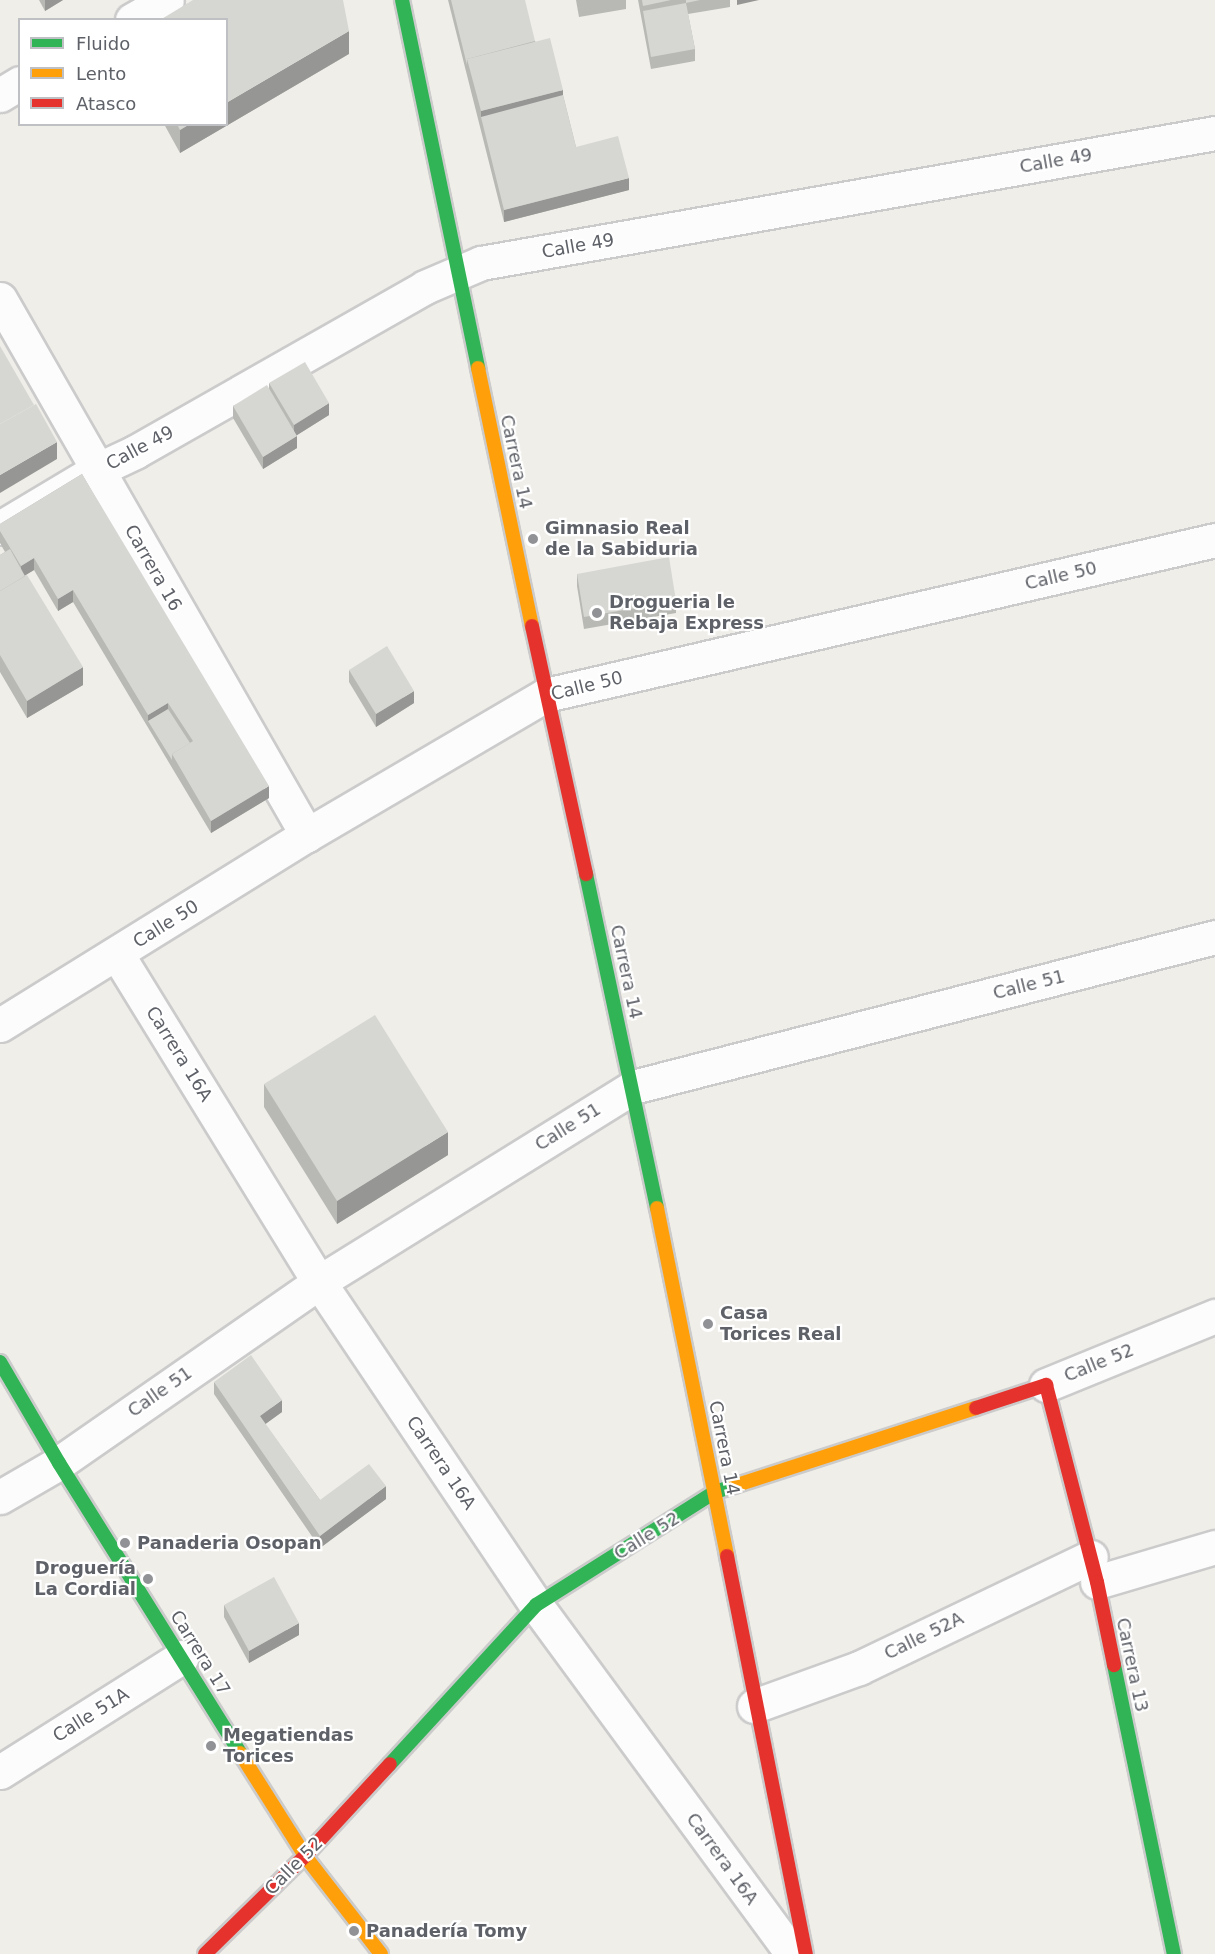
<!DOCTYPE html>
<html>
<head>
<meta charset="utf-8">
<style>
  body { margin:0 }
  #map { position:relative; width:1215px; height:1954px; overflow:hidden; background:#efeee9; font-family:"DejaVu Sans",sans-serif }
  div>[style] { position:absolute }
  [style*='--x'] { left:calc(var(--x)*1px); top:calc(var(--y)*1px); width:calc(var(--w)*1px); rotate:calc(var(--a)*1deg) }
  .roads { filter:drop-shadow(2px 0 #cccbcb) drop-shadow(-2px 0 #cccbcb) drop-shadow(0 2px #cccbcb) drop-shadow(0 -2px #cccbcb) }
  .street>* { height:33px; margin:-16.5px; padding:0 16.5px; transform-origin:16.5px; border-radius:16.5px; background:#fdfcfc }
  .fast>* { height:14px; margin:-7px; padding:0 7px; transform-origin:7px; border-radius:7px; background:#30b455 }
  .slow>* { height:14px; margin:-7px; padding:0 7px; transform-origin:7px; border-radius:7px; background:#ff9f0a }
  .jam>* { height:14px; margin:-7px; padding:0 7px; transform-origin:7px; border-radius:7px; background:#e5322d }
  .wall>* { inset:0; background:#b8b8b5 }
  .shaded-wall>* { inset:0; background:#969694 }
  .building>* { inset:0; background:#d6d6d3 }
  .dots>* { width:16px; height:16px; translate:-50% -50%; box-sizing:border-box; border:3px solid #fff; border-radius:50% }
  span { translate:-50% -50%; white-space:nowrap; text-align:center; line-height:1.15; -webkit-text-stroke:4.5px #fff; paint-order:stroke }
  .street-label { font-size:18px; color:#5e6168 }
  .poi-label { font-size:18px; color:#5e6168; font-weight:700 }
  .left { translate:0 -50%; text-align:left }
  .right { translate:-100% -50%; text-align:right }
  .legend { position:absolute; left:18px; top:18px; width:210px; height:108px; box-sizing:border-box; background:#fff; border:2px solid #bfc0c3; margin:0; padding:8px 10px; list-style:none; font-size:18px; color:#5e6168 }
  .legend li { display:flex; align-items:center; gap:12px; height:30px }
  .legend b { width:30px; border:2px solid #bfc0c3 }
</style>
</head>
<body>
<div id="map">
  <div class="roads">
    <div class="street">
      <div style="--x:132;--y:20;--w:40;--a:-29.7"></div>
      <div style="--x:0;--y:95;--w:23;--a:-31"></div>
      <div style="--x:0;--y:299;--w:618;--a:60.2"></div>
      <div style="--x:0;--y:528;--w:113;--a:-30.9"></div>
      <div style="--x:97;--y:470;--w:42;--a:-25.3"></div>
      <div style="--x:135;--y:452;--w:334;--a:-29.6"></div>
      <div style="--x:425;--y:287;--w:61;--a:-23.2"></div>
      <div style="--x:481;--y:263;--w:745;--a:-10.04"></div>
      <div style="--x:117;--y:954;--w:385;--a:58.4"></div>
      <div style="--x:319;--y:1282;--w:389;--a:56.1"></div>
      <div style="--x:536;--y:1605;--w:433;--a:53.7"></div>
      <div style="--x:0;--y:1025;--w:361;--a:-31.8"></div>
      <div style="--x:307;--y:835;--w:277;--a:-30.4"></div>
      <div style="--x:546;--y:695;--w:687;--a:-13.04"></div>
      <div style="--x:1046;--y:1385;--w:183;--a:-22.2"></div>
      <div style="--x:0;--y:1497;--w:68;--a:-30"></div>
      <div style="--x:59;--y:1463;--w:317;--a:-34.8"></div>
      <div style="--x:319;--y:1282;--w:370;--a:-31.8"></div>
      <div style="--x:633;--y:1087;--w:601;--a:-14.45"></div>
      <div style="--x:1097;--y:1582;--w:123;--a:-16.5"></div>
      <div style="--x:754;--y:1706;--w:112;--a:-19.9"></div>
      <div style="--x:859;--y:1668;--w:257;--a:-25.6"></div>
      <div style="--x:0;--y:1772;--w:215;--a:-32.3"></div>
    </div>
    <div class="fast">
      <div style="--x:402;--y:0;--w:376;--a:78.3"></div>
      <div style="--x:586;--y:874;--w:341;--a:78"></div>
      <div style="--x:0;--y:1362;--w:117;--a:59.7"></div>
      <div style="--x:59;--y:1463;--w:342;--a:58"></div>
      <div style="--x:1114;--y:1665;--w:295;--a:78.3"></div>
      <div style="--x:390;--y:1764;--w:216;--a:-47.4"></div>
      <div style="--x:536;--y:1605;--w:212;--a:-32.3"></div>
      <div style="--x:715;--y:1492;--w:20;--a:-18"></div>
    </div>
    <div class="slow">
      <div style="--x:478;--y:368;--w:264;--a:78.2"></div>
      <div style="--x:657;--y:1208;--w:355;--a:78.6"></div>
      <div style="--x:734;--y:1486;--w:254;--a:-17.9"></div>
      <div style="--x:240;--y:1753;--w:122;--a:57.7"></div>
      <div style="--x:305;--y:1856;--w:124;--a:52.2"></div>
    </div>
    <div class="jam">
      <div style="--x:532;--y:626;--w:254;--a:77.7"></div>
      <div style="--x:976;--y:1408;--w:74;--a:-18.2"></div>
      <div style="--x:1046;--y:1385;--w:203;--a:75.5"></div>
      <div style="--x:1097;--y:1582;--w:85;--a:78.4"></div>
      <div style="--x:727;--y:1556;--w:406;--a:78.8"></div>
      <div style="--x:205;--y:1954;--w:140;--a:-44.4"></div>
      <div style="--x:305;--y:1856;--w:125;--a:-47.3"></div>
    </div>
  </div>
  <div class="wall">
    <div style="clip-path:polygon(39px 0,63px 0,45px 11px)"></div>
    <div style="clip-path:polygon(448px 0,501px 0,535px 41px,563px 95px,576px 147px,629px 190px,504px 222px)"></div>
    <div style="clip-path:polygon(576px 0,626px 0,626px 9px,579px 17px)"></div>
    <div style="clip-path:polygon(638px 0,730px 0,730px 7px,688px 14px,695px 49px,695px 61px,651px 69px)"></div>
    <div style="clip-path:polygon(349px 54px,180px 153px,164px 124px,226px 124px)"></div>
    <div style="clip-path:polygon(269px 383px,329px 415px,297px 435px,297px 448px,263px 469px,233px 418px,233px 406px,269px 389px)"></div>
    <div style="clip-path:polygon(82px 474px,269px 798px,211px 833px,73px 602px,58px 611px,34px 570px,25px 575px,83px 685px,27px 718px,0 672px,0 555px,5px 552px,0 543px,0 524px)"></div>
    <div style="clip-path:polygon(577px 574px,676px 601px,676px 613px,584px 629px,577px 586px)"></div>
    <div style="clip-path:polygon(349px 670px,414px 703px,376px 727px,349px 682px)"></div>
    <div style="clip-path:polygon(264px 1084px,448px 1155px,337px 1224px,264px 1107px)"></div>
    <div style="clip-path:polygon(214px 1382px,282px 1412px,265px 1424px,320px 1500px,386px 1499px,320px 1548px,214px 1394px)"></div>
    <div style="clip-path:polygon(224px 1605px,299px 1635px,249px 1663px,224px 1617px)"></div>
  </div>
  <div class="shaded-wall">
    <div style="clip-path:polygon(45px 0,63px 0,45px 11px)"></div>
    <div style="clip-path:polygon(737px 0,759px 0,737px 5px)"></div>
    <div style="clip-path:polygon(349px 31px,349px 54px,180px 153px,180px 130px,190px 124px,226px 124px,226px 103px)"></div>
    <div style="clip-path:polygon(563px 90px,563px 108px,481px 117px,481px 111px)"></div>
    <div style="clip-path:polygon(629px 178px,629px 190px,504px 222px,504px 210px)"></div>
    <div style="clip-path:polygon(329px 403px,329px 415px,294px 437px,294px 425px)"></div>
    <div style="clip-path:polygon(297px 436px,297px 448px,263px 469px,263px 457px)"></div>
    <div style="clip-path:polygon(57px 442px,57px 459px,0 493px,0 475px)"></div>
    <div style="clip-path:polygon(34px 558px,34px 570px,21px 578px,21px 566px)"></div>
    <div style="clip-path:polygon(73px 590px,73px 602px,58px 611px,58px 599px)"></div>
    <div style="clip-path:polygon(83px 667px,83px 685px,27px 718px,27px 701px)"></div>
    <div style="clip-path:polygon(414px 691px,414px 703px,376px 727px,376px 714px)"></div>
    <div style="clip-path:polygon(168px 703px,168px 715px,148px 721px,148px 715px)"></div>
    <div style="clip-path:polygon(269px 786px,269px 798px,211px 833px,211px 821px)"></div>
    <div style="clip-path:polygon(448px 1132px,448px 1155px,337px 1224px,337px 1201px)"></div>
    <div style="clip-path:polygon(282px 1400px,282px 1412px,260px 1428px,260px 1416px)"></div>
    <div style="clip-path:polygon(386px 1486px,386px 1499px,320px 1548px,320px 1536px)"></div>
    <div style="clip-path:polygon(299px 1623px,299px 1635px,249px 1663px,249px 1651px)"></div>
  </div>
  <div class="building">
    <div style="clip-path:polygon(193px 0,343px 0,349px 31px,226px 103px,226px 20px,160px 20px)"></div>
    <div style="clip-path:polygon(451px 0,525px 0,535px 41px,467px 59px,467px 65px)"></div>
    <div style="clip-path:polygon(642px 0,671px 0,643px 6px)"></div>
    <div style="clip-path:polygon(686px 0,700px 0,686px 3px)"></div>
    <div style="clip-path:polygon(686px 3px,695px 49px,651px 57px,643px 11px)"></div>
    <div style="clip-path:polygon(550px 38px,563px 90px,481px 111px,467px 59px)"></div>
    <div style="clip-path:polygon(563px 95px,576px 147px,618px 136px,629px 178px,504px 210px,481px 117px)"></div>
    <div style="clip-path:polygon(177px 124px,190px 124px,180px 130px)"></div>
    <div style="clip-path:polygon(0 346px,34px 405px,0 424px)"></div>
    <div style="clip-path:polygon(305px 362px,329px 403px,294px 425px,269px 383px)"></div>
    <div style="clip-path:polygon(267px 385px,297px 436px,263px 457px,233px 406px)"></div>
    <div style="clip-path:polygon(36px 404px,57px 442px,0 475px,0 424px)"></div>
    <div style="clip-path:polygon(82px 474px,269px 786px,211px 821px,172px 754px,193px 741px,168px 703px,148px 715px,73px 590px,58px 599px,34px 558px,21px 566px,0 531px,0 524px)"></div>
    <div style="clip-path:polygon(10px 549px,25px 576px,0 591px,0 555px)"></div>
    <div style="clip-path:polygon(669px 557px,676px 601px,584px 617px,577px 574px)"></div>
    <div style="clip-path:polygon(27px 575px,83px 667px,27px 701px,0 655px,0 591px)"></div>
    <div style="clip-path:polygon(387px 646px,414px 691px,376px 714px,349px 670px)"></div>
    <div style="clip-path:polygon(168px 709px,190px 743px,172px 754px,172px 760px,148px 721px)"></div>
    <div style="clip-path:polygon(375px 1015px,448px 1132px,337px 1201px,264px 1084px)"></div>
    <div style="clip-path:polygon(251px 1355px,282px 1400px,260px 1416px,320px 1500px,369px 1464px,386px 1486px,320px 1536px,214px 1382px)"></div>
    <div style="clip-path:polygon(274px 1577px,299px 1623px,249px 1651px,224px 1605px)"></div>
  </div>
  <div class="dots">
    <div style="left:533px;top:539px;background:#919295"></div>
    <div style="left:597px;top:613px;background:#919295"></div>
    <div style="left:708px;top:1324px;background:#919295"></div>
    <div style="left:125px;top:1543px;background:#919295"></div>
    <div style="left:148px;top:1579px;background:#919295"></div>
    <div style="left:211px;top:1746px;background:#919295"></div>
    <div style="left:354px;top:1931px;background:#919295"></div>
  </div>
  <div class="street-label">
    <span style="left:1056px;top:161px;rotate:-10deg">Calle 49</span>
    <span style="left:578px;top:246px;rotate:-10deg">Calle 49</span>
    <span style="left:140px;top:448px;rotate:-28deg">Calle 49</span>
    <span style="left:516px;top:462px;rotate:78deg">Carrera 14</span>
    <span style="left:153px;top:568px;rotate:60deg">Carrera 16</span>
    <span style="left:1061px;top:576px;rotate:-13deg">Calle 50</span>
    <span style="left:587px;top:686px;rotate:-14deg">Calle 50</span>
    <span style="left:166px;top:924px;rotate:-32deg">Calle 50</span>
    <span style="left:626px;top:972px;rotate:78deg">Carrera 14</span>
    <span style="left:1029px;top:985px;rotate:-14deg">Calle 51</span>
    <span style="left:179px;top:1054px;rotate:58deg">Carrera 16A</span>
    <span style="left:568px;top:1127px;rotate:-32deg">Calle 51</span>
    <span style="left:1099px;top:1363px;rotate:-22deg">Calle 52</span>
    <span style="left:160px;top:1392px;rotate:-35deg">Calle 51</span>
    <span style="left:724px;top:1448px;rotate:79deg">Carrera 14</span>
    <span style="left:441px;top:1463px;rotate:56deg">Carrera 16A</span>
    <span style="left:647px;top:1536px;rotate:-32deg">Calle 52</span>
    <span style="left:924px;top:1636px;rotate:-26deg">Calle 52A</span>
    <span style="left:200px;top:1653px;rotate:58deg">Carrera 17</span>
    <span style="left:1132px;top:1665px;rotate:78deg">Carrera 13</span>
    <span style="left:91px;top:1715px;rotate:-32deg">Calle 51A</span>
    <span style="left:722px;top:1859px;rotate:54deg">Carrera 16A</span>
    <span style="left:294px;top:1866px;rotate:-45deg">Calle 52</span>
  </div>
  <div class="poi-label">
    <span class="left" style="left:545px;top:539px">Gimnasio Real<br>de la Sabiduria</span>
    <span class="left" style="left:609px;top:613px">Drogueria le<br>Rebaja Express</span>
    <span class="left" style="left:720px;top:1324px">Casa<br>Torices Real</span>
    <span class="left" style="left:137px;top:1543px">Panaderia Osopan</span>
    <span class="right" style="left:136px;top:1579px">Droguería<br>La Cordial</span>
    <span class="left" style="left:223px;top:1746px">Megatiendas<br>Torices</span>
    <span class="left" style="left:366px;top:1931px">Panadería Tomy</span>
  </div>
  <ul class="legend">
  <li><b style="height:8px;background:#30b455"></b>Fluido</li>
  <li><b style="height:8px;background:#ff9f0a"></b>Lento</li>
  <li><b style="height:8px;background:#e5322d"></b>Atasco</li>
  </ul>
</div>
</body>
</html>
